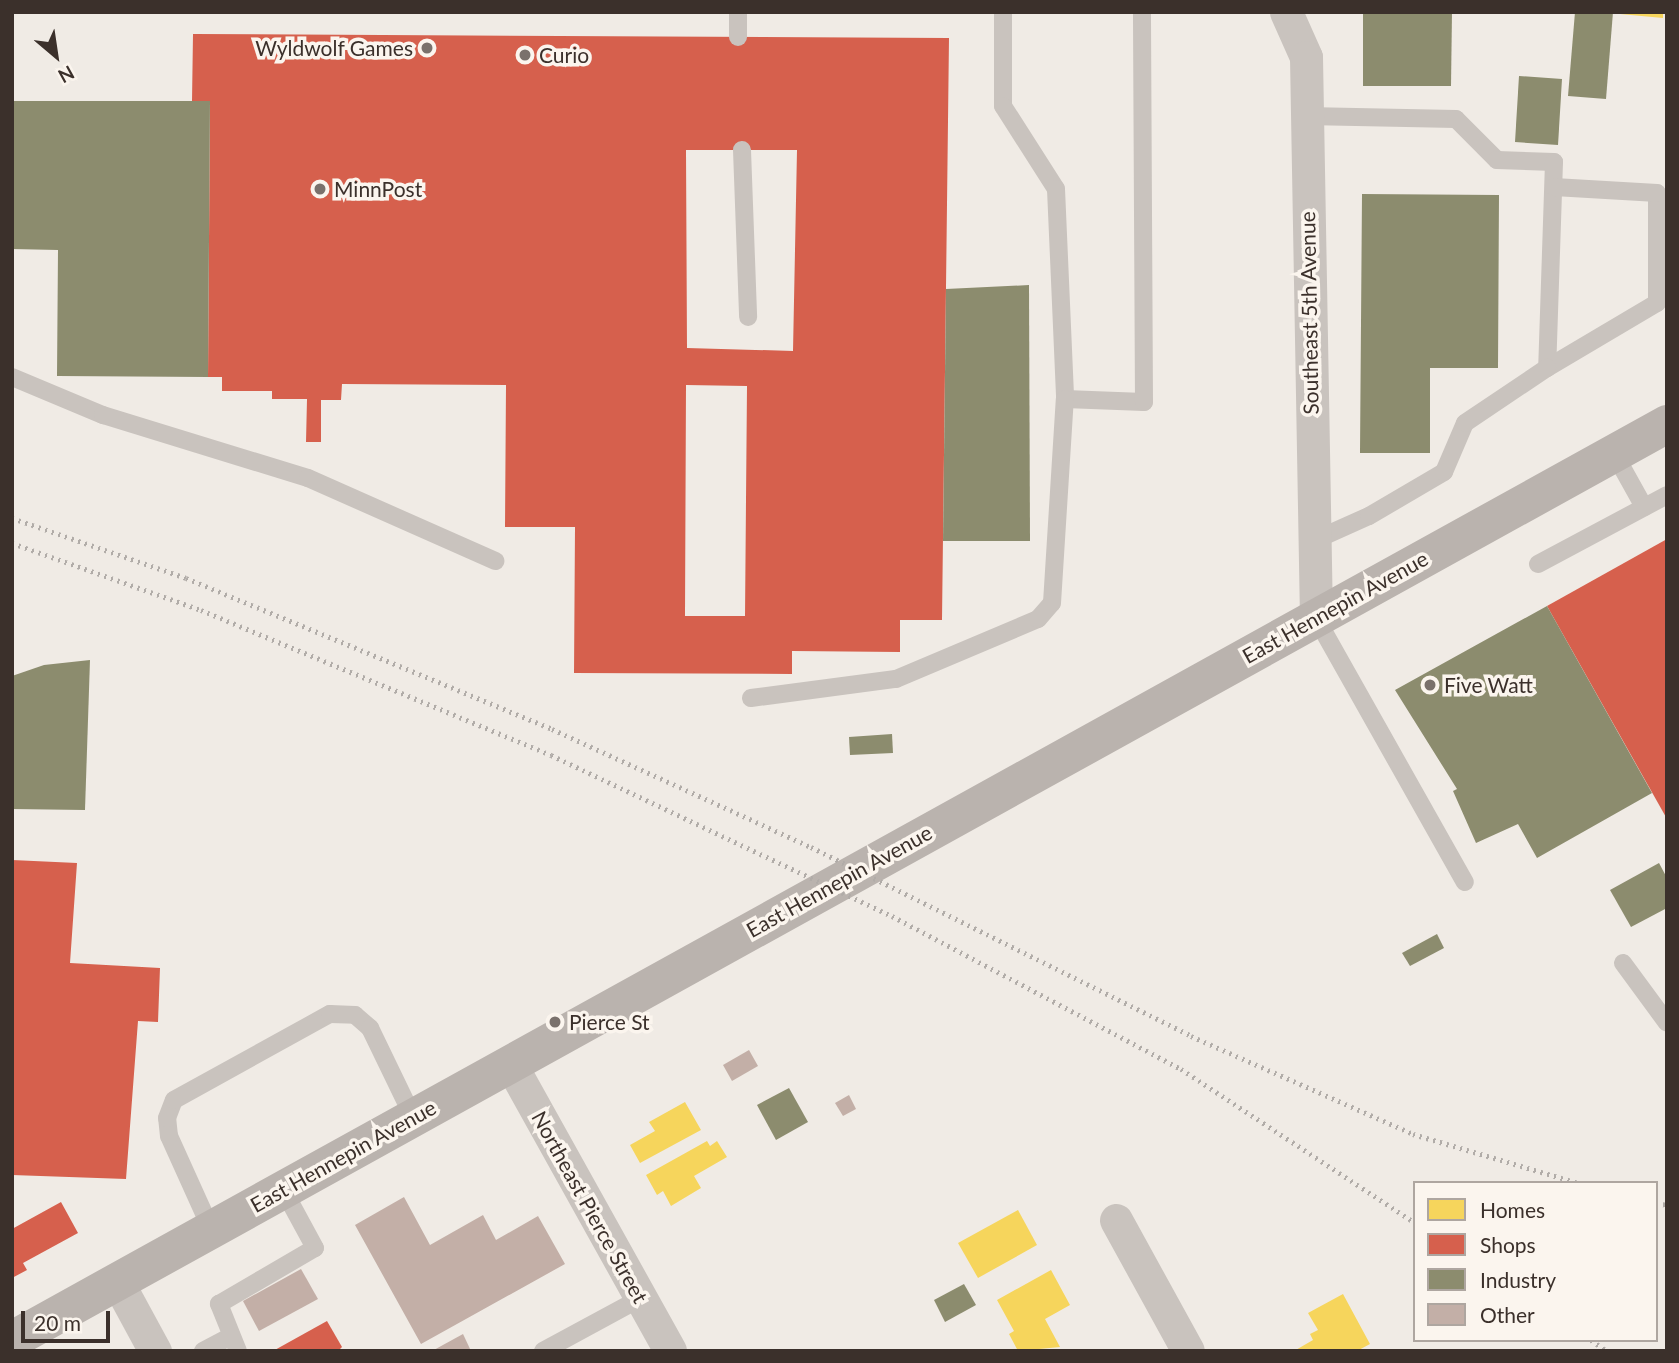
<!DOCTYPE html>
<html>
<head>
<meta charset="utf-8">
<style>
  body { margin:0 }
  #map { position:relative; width:1679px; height:1363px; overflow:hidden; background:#f0ebe5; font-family:Lato,sans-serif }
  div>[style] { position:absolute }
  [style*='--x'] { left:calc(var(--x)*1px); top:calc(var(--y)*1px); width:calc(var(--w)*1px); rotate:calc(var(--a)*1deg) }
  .homes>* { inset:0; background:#f6d55c }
  .shops>* { inset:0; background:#d6604d }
  .industry>* { inset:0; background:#8c8c6e }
  .building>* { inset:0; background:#c3afa7 }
  .lane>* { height:18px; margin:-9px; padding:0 9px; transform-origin:9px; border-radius:9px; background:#c9c3be }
  .street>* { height:33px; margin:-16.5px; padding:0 16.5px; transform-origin:16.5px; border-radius:16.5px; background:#c9c3be }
  .secondary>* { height:38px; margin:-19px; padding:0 19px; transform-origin:19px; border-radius:19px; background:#bab3ae }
  .rail>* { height:5px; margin-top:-2.5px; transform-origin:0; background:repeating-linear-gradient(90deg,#b1aca8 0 2px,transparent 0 7px) }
  .dots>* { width:19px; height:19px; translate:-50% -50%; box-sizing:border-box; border:4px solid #fbf5ee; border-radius:50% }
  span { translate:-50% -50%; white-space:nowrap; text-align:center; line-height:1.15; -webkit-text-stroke:7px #fbf5ee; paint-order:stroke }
  .poi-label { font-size:21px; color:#3b302b }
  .right { translate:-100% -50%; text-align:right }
  .left { translate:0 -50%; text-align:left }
  .street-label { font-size:21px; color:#3b302b }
  .frame { position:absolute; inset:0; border:14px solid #3b302b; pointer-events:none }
  .legend { position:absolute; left:1413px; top:1181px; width:245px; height:161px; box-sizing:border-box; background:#fbf5ee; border:2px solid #aea6a0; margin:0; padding:9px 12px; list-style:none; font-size:21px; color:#3b302b }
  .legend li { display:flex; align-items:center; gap:14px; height:35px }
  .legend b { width:35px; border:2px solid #aea6a0 }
  .north { position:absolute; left:21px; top:21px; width:70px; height:70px; -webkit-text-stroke:5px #fbf5ee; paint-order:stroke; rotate:151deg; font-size:19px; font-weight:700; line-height:28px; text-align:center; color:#3b302b }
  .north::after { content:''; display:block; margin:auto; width:24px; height:32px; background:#3b302b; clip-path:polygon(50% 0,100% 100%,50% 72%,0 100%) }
  .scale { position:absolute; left:21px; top:1311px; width:89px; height:32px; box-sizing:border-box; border:4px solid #3b302b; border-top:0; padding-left:9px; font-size:21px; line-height:24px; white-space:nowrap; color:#3b302b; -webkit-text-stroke:5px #fbf5ee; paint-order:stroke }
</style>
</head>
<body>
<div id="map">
  <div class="homes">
    <div style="clip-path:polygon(1620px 12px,1663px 12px,1663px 18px,1620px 14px)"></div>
    <div style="clip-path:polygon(685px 1102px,701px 1130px,640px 1163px,630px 1145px,655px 1131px,649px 1122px)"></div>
    <div style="clip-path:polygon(707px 1141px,710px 1146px,717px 1141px,727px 1157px,694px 1176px,701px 1188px,671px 1206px,663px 1191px,657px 1195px,646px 1175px)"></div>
    <div style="clip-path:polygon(1018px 1210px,1037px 1245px,978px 1278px,958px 1243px)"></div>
    <div style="clip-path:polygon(1051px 1270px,1070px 1305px,1045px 1319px,1060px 1347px,1018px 1351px,1009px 1334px,1014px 1331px,997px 1300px)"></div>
    <div style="clip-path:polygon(1343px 1294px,1370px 1344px,1357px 1351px,1294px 1351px,1313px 1340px,1310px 1334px,1318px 1330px,1308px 1313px)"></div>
  </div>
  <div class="shops">
    <div style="clip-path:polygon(evenodd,193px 34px,949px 38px,942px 620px,900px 620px,900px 652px,792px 651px,792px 674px,574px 673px,575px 527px,505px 527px,506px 385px,342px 384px,341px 400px,321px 400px,321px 442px,306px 442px,307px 399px,272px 399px,272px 391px,222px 391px,222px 377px,208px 377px,210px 101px,192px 101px,193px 34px,686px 150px,797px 150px,793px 351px,687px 348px,686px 150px,193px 34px,686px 385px,747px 386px,745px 616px,685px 616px,686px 385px)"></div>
    <div style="clip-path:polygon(1667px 539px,1667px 819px,1547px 606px)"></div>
    <div style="clip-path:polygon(12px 860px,77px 863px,70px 963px,160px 968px,158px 1022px,138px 1021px,126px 1179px,12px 1175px)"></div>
    <div style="clip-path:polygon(61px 1202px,78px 1233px,23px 1263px,27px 1270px,12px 1278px,12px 1229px)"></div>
    <div style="clip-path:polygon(327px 1321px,342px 1347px,338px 1351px,273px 1351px)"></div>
  </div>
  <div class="industry">
    <div style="clip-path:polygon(1363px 12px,1452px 12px,1451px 86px,1363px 86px)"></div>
    <div style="clip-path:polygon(1575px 12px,1613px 12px,1606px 99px,1568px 96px)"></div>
    <div style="clip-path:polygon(1519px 76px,1562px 79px,1558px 145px,1515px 142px)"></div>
    <div style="clip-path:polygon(12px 101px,210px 101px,208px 377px,57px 376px,58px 250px,12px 249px)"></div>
    <div style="clip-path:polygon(1362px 194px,1499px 195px,1498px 368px,1430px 368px,1430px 453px,1360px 453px)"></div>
    <div style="clip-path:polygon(1029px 285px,1030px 541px,943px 541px,946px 289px)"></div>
    <div style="clip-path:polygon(1547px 606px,1652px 793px,1537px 858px,1518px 824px,1476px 843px,1453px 791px,1457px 789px,1395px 690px)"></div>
    <div style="clip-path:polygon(90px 660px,85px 810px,12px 809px,12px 676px,44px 665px)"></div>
    <div style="clip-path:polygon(892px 734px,893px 753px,850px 755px,849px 737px)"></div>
    <div style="clip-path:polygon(1659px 863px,1667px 878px,1667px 908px,1631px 927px,1610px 890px)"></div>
    <div style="clip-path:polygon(1437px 934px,1444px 948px,1410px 966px,1402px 953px)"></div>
    <div style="clip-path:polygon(789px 1088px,808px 1122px,776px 1140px,757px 1105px)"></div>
    <div style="clip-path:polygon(964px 1284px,976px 1305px,945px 1322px,934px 1300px)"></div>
  </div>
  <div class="building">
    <div style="clip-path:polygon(749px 1050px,758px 1066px,732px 1081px,723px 1065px)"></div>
    <div style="clip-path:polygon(849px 1095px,856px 1109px,843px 1116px,835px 1103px)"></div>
    <div style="clip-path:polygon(404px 1197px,430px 1245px,483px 1215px,496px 1240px,538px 1216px,565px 1264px,421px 1344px,355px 1225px)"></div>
    <div style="clip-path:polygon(301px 1269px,318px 1299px,259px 1331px,243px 1301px)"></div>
    <div style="clip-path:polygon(463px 1334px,471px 1351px,432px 1351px)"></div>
  </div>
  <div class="lane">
    <div style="--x:1003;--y:12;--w:94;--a:90"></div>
    <div style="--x:1003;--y:106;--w:98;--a:57.4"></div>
    <div style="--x:1056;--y:189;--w:210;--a:87.5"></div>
    <div style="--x:1065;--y:399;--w:79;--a:2.2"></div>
    <div style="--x:1144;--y:402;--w:390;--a:-90.3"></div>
    <div style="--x:738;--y:37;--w:25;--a:-90"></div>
    <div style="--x:1306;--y:116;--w:150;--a:1.1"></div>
    <div style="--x:1456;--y:119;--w:58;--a:45"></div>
    <div style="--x:1497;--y:160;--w:57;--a:2"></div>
    <div style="--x:1554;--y:162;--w:206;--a:91.9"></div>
    <div style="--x:1547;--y:368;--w:128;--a:-30.6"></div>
    <div style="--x:1657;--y:303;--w:110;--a:-90"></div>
    <div style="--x:1657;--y:193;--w:103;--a:-176.7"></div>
    <div style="--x:742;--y:150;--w:167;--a:87.9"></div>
    <div style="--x:12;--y:377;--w:99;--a:22.7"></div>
    <div style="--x:103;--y:415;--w:214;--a:17.1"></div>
    <div style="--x:308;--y:478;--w:205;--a:23.9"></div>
    <div style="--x:1614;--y:453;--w:62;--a:60.9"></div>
    <div style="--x:1313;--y:541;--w:61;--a:-24.1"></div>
    <div style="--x:1369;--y:516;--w:87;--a:-30.4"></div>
    <div style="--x:1444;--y:472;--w:53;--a:-66.8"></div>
    <div style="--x:1465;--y:423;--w:99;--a:-33.9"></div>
    <div style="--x:1538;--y:564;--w:146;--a:-28.1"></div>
    <div style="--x:1316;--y:618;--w:303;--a:60.6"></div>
    <div style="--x:751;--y:698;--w:146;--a:-7.5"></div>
    <div style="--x:896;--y:679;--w:154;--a:-22.9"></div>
    <div style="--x:1038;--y:619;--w:21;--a:-49"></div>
    <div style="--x:1052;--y:603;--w:204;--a:-86.4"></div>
    <div style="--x:1623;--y:963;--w:74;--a:53.7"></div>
    <div style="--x:211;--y:1229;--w:102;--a:-114.3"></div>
    <div style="--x:169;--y:1136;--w:18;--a:-96"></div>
    <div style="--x:167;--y:1118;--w:19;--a:-69"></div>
    <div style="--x:174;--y:1100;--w:178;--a:-28.9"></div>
    <div style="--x:330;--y:1014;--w:25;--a:2"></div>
    <div style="--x:355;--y:1015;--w:20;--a:41"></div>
    <div style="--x:370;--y:1028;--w:99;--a:64.2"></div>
    <div style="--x:203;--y:1351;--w:30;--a:-28"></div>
    <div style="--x:238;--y:1351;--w:51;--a:-112"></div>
    <div style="--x:219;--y:1304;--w:111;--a:-30.3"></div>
    <div style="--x:315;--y:1248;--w:67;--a:-118.5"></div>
    <div style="--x:543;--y:1351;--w:111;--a:-28.4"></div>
  </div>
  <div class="street">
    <div style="--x:1286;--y:12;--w:49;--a:66"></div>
    <div style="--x:1306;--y:57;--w:561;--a:88.98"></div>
    <div style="--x:510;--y:1063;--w:329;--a:60.9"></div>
    <div style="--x:1116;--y:1220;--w:149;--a:61.2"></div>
    <div style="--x:117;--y:1281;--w:80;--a:61.5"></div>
  </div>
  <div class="secondary">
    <div style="--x:12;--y:1340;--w:1892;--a:-28.96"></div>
  </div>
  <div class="rail">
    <div style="--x:12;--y:518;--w:184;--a:19"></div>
    <div style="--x:186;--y:578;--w:396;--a:22.4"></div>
    <div style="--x:552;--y:729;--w:285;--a:24.5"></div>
    <div style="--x:811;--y:847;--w:424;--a:26.4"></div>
    <div style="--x:1191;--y:1036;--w:243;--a:23.8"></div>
    <div style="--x:1413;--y:1134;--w:172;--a:16.5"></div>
    <div style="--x:12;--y:543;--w:201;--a:19.5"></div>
    <div style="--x:201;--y:610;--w:379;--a:22.5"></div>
    <div style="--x:551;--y:755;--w:377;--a:25.3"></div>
    <div style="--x:892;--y:916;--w:327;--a:27.9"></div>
    <div style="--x:1181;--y:1069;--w:280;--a:33.3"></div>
    <div style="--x:1656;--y:1203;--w:11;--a:10"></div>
    <div style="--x:1591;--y:1340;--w:19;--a:35"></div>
  </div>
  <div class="dots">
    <div style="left:427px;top:48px;background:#7a716c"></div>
    <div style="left:525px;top:55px;background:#7a716c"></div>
    <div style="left:320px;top:189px;background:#7a716c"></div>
    <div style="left:1430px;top:685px;background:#7a716c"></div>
    <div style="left:555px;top:1022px;background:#7a716c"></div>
  </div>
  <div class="poi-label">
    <span class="right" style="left:413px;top:48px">Wyldwolf Games</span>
    <span class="left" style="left:539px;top:55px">Curio</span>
    <span class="left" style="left:334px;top:189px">MinnPost</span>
    <span class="left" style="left:1444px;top:685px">Five Watt</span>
    <span class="left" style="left:569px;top:1022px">Pierce St</span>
  </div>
  <div class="street-label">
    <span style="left:1309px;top:313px;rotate:-91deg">Southeast 5th Avenue</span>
    <span style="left:1335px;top:607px;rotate:-29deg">East Hennepin Avenue</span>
    <span style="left:839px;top:881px;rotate:-29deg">East Hennepin Avenue</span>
    <span style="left:343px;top:1156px;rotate:-29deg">East Hennepin Avenue</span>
    <span style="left:590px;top:1207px;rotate:61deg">Northeast Pierce Street</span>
  </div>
  <div class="frame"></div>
  <ul class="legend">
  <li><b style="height:19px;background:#f6d55c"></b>Homes</li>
  <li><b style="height:19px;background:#d6604d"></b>Shops</li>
  <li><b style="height:19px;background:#8c8c6e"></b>Industry</li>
  <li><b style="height:19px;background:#c3afa7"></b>Other</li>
  </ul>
  <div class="north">N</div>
  <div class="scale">20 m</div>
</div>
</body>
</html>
